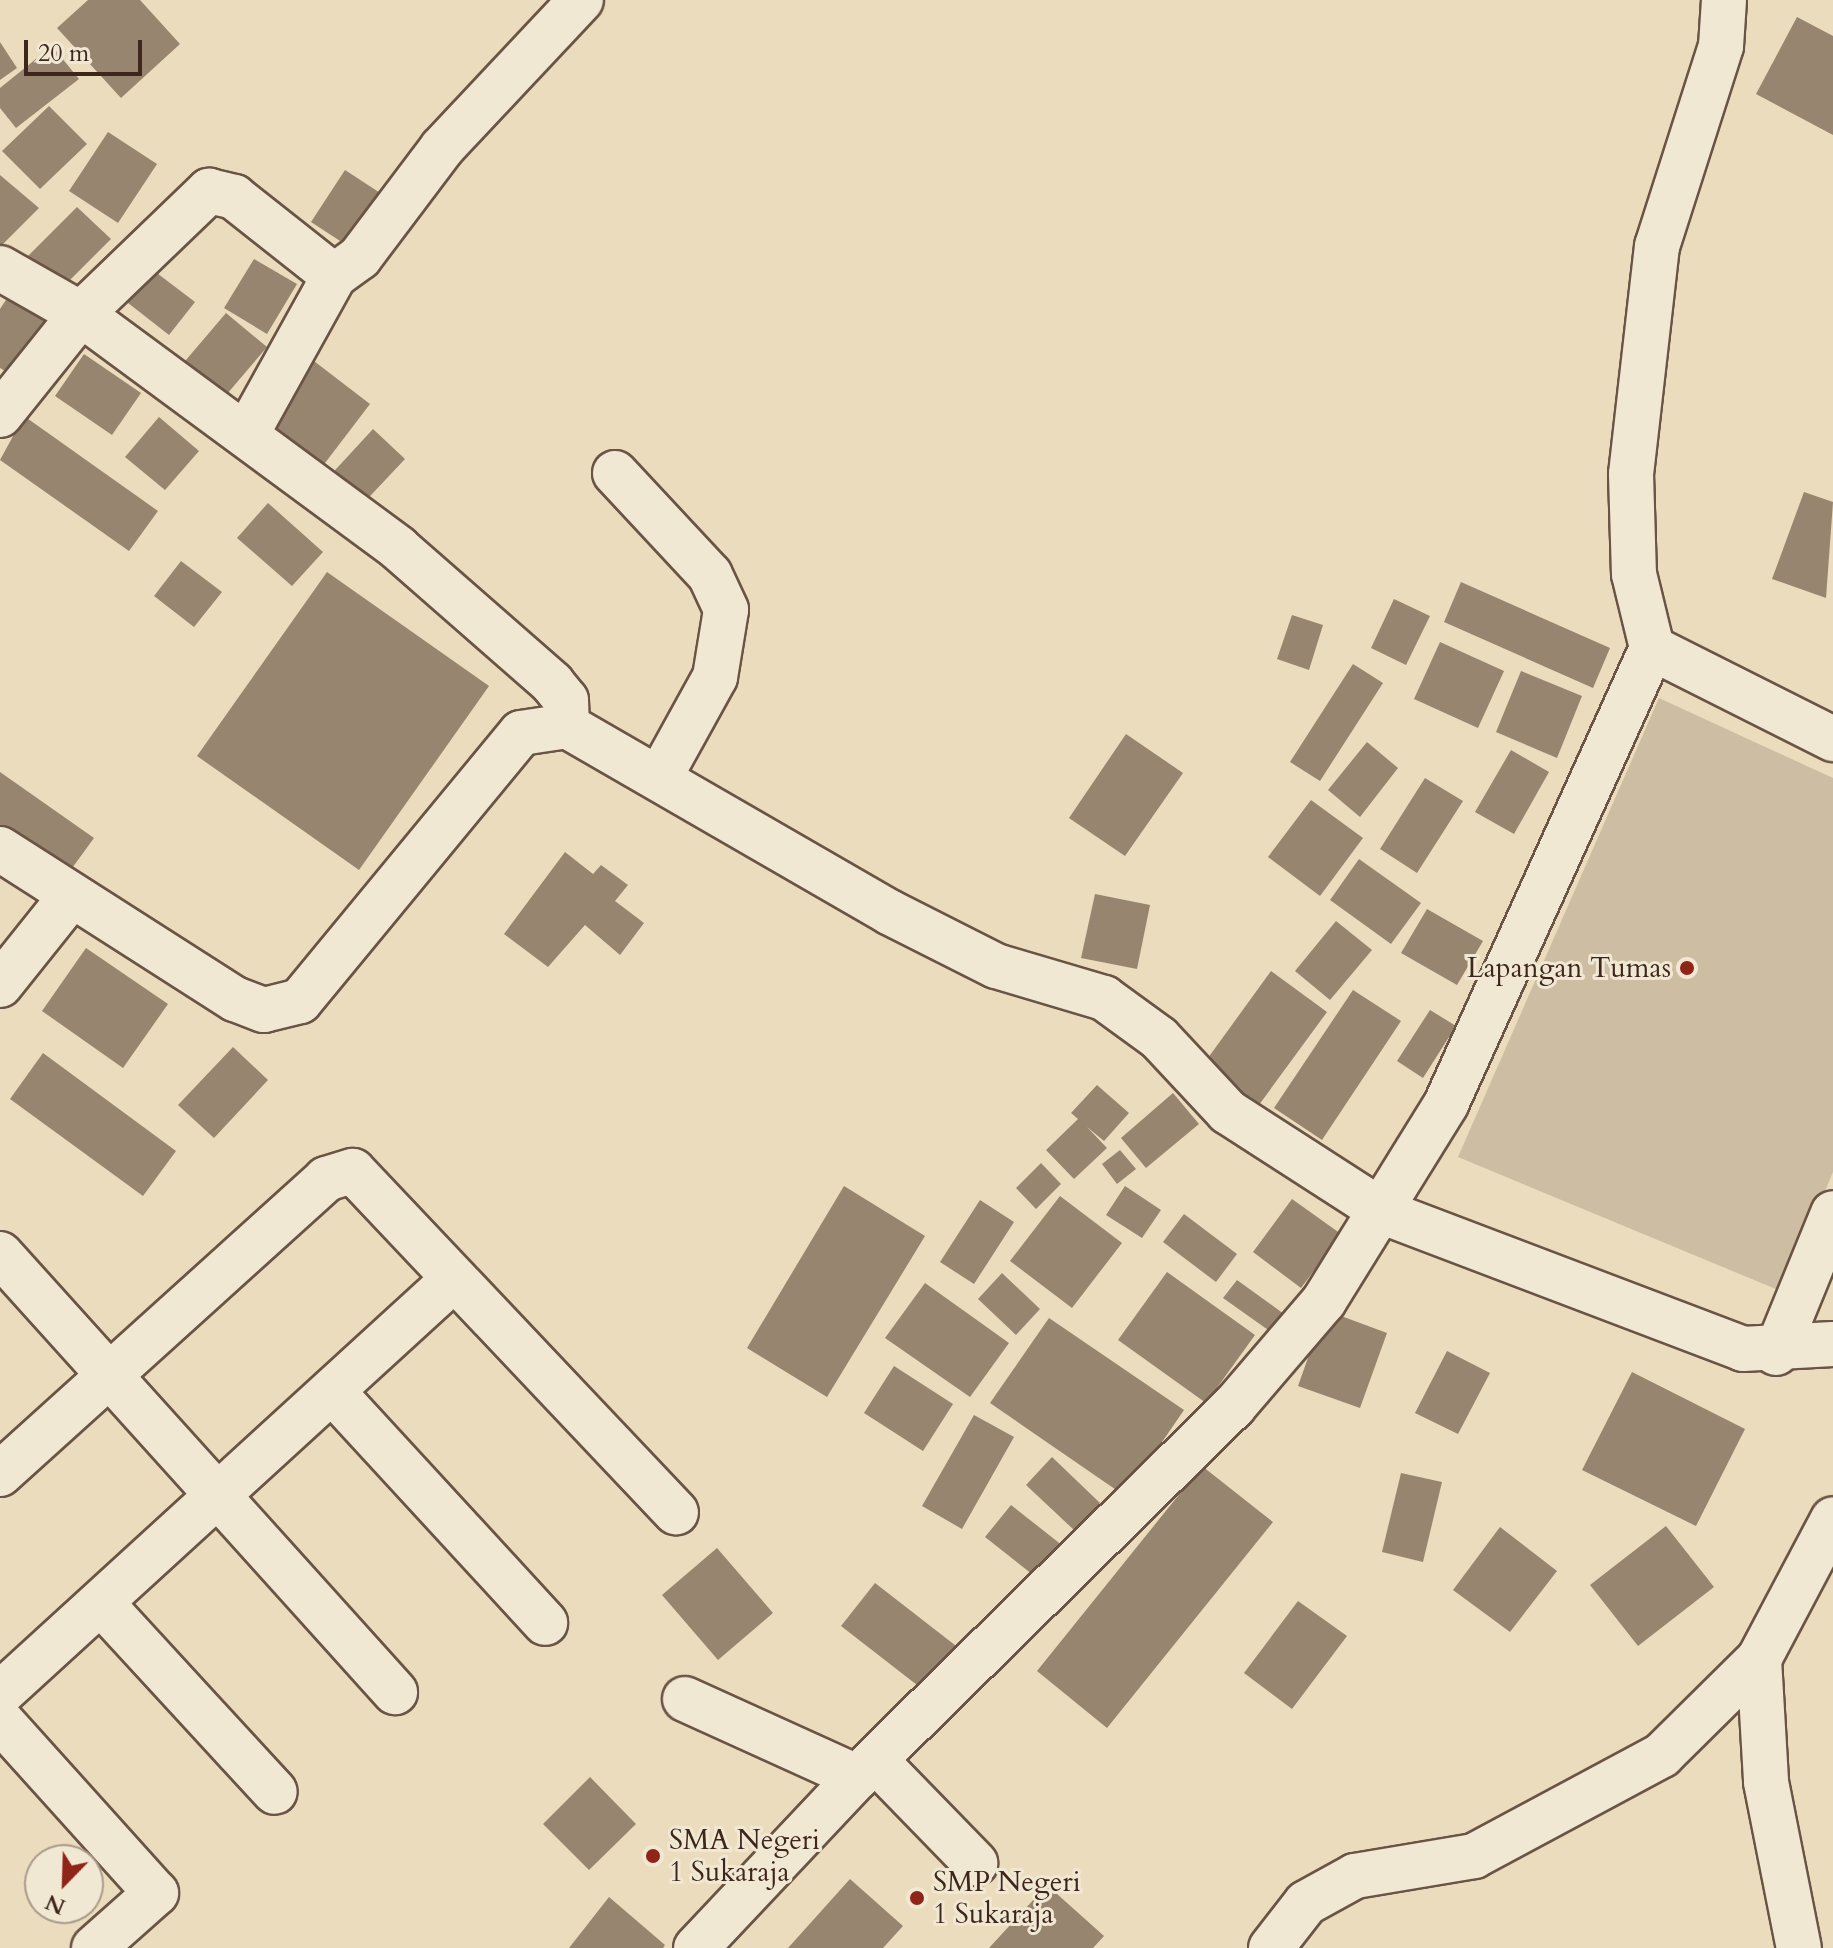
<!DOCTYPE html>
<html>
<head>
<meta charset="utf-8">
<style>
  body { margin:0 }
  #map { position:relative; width:1833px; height:1948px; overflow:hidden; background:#eadcbd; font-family:Cardo,serif }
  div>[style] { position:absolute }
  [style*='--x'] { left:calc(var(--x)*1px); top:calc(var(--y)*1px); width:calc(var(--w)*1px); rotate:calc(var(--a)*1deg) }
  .green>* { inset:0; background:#cdbda2 }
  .building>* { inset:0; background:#988570 }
  .roads { filter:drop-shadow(2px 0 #6a5445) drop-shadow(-2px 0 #6a5445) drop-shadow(0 2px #6a5445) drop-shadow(0 -2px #6a5445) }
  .minor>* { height:44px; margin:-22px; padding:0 22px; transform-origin:22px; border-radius:22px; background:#f1e8d4 }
  .dots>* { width:22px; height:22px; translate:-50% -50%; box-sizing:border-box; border:4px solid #f1e8d4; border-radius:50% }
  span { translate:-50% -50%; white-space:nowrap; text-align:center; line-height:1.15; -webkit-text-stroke:6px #f1e8d4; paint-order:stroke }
  .poi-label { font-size:28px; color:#3f261d }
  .right { translate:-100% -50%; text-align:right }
  .left { translate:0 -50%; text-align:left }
  .north { position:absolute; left:24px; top:1844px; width:80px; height:80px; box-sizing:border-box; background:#f1e8d4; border:2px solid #aa9a8b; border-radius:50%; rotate:203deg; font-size:22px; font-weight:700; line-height:32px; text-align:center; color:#3f261d }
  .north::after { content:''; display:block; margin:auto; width:28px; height:36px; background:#8f2418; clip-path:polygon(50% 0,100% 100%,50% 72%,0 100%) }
  .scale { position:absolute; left:24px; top:40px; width:118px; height:36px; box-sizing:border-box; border:4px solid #3f261d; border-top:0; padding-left:10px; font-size:24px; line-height:28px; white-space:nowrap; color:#3f261d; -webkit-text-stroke:6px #f1e8d4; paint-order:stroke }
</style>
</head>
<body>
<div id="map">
  <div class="green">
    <div style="clip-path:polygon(1659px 698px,1833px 778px,1833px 1172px,1783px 1292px,1458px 1157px)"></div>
  </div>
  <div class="building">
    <div style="clip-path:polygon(88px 0,140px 0,180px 44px,121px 98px,57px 28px)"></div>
    <div style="clip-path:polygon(1797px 17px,1833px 36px,1833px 135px,1756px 94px)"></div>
    <div style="clip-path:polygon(0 42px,17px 68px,0 80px)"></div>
    <div style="clip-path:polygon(52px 46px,79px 79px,16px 128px,0 108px,0 88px)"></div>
    <div style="clip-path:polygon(49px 106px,87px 144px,40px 189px,2px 151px)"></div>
    <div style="clip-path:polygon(108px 132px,157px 164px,118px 223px,69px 191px)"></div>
    <div style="clip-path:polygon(345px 170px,394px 202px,360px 254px,311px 222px)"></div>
    <div style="clip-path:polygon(0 175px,39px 208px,0 247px)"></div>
    <div style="clip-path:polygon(77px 207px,111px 239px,59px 291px,26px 258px)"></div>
    <div style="clip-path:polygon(254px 259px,297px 284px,267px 334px,224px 308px)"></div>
    <div style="clip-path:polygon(149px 267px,195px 302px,169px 335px,123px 299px)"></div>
    <div style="clip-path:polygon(17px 283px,58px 310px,14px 377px,0 368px,0 309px)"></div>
    <div style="clip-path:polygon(226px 313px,267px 347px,221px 401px,180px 367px)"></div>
    <div style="clip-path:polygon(84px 354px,141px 393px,112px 435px,55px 396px)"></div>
    <div style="clip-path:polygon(310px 358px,370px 404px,322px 467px,261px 421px)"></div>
    <div style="clip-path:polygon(24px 416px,158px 511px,129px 551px,0 460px)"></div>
    <div style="clip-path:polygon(159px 417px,199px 451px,165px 490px,125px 457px)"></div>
    <div style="clip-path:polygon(373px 429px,405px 459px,357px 510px,326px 480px)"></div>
    <div style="clip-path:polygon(1804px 492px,1833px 502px,1826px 598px,1772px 579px)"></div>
    <div style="clip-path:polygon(268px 503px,323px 552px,292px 586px,237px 538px)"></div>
    <div style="clip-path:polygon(181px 561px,222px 592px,194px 627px,154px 596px)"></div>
    <div style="clip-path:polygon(327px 572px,489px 686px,359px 870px,197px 756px)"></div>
    <div style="clip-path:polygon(1461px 582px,1610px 648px,1593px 688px,1444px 622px)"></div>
    <div style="clip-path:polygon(1394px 599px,1430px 616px,1406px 665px,1371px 648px)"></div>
    <div style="clip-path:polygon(1292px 615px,1323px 625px,1309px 670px,1277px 659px)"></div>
    <div style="clip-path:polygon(1440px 642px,1504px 671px,1478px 728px,1414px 699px)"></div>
    <div style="clip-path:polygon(1353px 664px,1383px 683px,1320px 781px,1290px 762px)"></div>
    <div style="clip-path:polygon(1521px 671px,1582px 696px,1557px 758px,1496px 732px)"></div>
    <div style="clip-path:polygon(1126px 734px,1183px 773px,1125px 856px,1069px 818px)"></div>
    <div style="clip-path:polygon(1367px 742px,1398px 768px,1360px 817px,1328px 790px)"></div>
    <div style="clip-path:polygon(1511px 750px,1549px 772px,1514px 834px,1475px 812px)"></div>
    <div style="clip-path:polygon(0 772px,94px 838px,59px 886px,0 844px)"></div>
    <div style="clip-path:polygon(1425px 778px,1463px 801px,1417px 873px,1380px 849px)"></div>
    <div style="clip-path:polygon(1311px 800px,1363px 838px,1320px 896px,1268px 857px)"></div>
    <div style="clip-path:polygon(565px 852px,593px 874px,601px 865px,628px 885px,615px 901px,644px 923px,620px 955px,585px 925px,548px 967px,504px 934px)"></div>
    <div style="clip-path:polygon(1359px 859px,1421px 903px,1391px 944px,1330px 900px)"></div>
    <div style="clip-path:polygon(1095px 894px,1150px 905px,1137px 969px,1081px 958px)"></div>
    <div style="clip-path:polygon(1427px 909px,1483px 941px,1457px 985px,1401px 953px)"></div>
    <div style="clip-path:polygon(1336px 921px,1372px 950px,1330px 1000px,1295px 971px)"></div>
    <div style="clip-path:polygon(86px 948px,168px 1004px,123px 1068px,42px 1011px)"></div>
    <div style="clip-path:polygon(1271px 971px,1327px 1012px,1256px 1109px,1200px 1069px)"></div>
    <div style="clip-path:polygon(1353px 990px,1401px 1021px,1322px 1140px,1274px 1108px)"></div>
    <div style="clip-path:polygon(1430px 1010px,1456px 1026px,1423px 1078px,1397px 1061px)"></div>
    <div style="clip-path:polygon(233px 1047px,268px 1080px,214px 1138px,178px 1105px)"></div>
    <div style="clip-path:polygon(43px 1053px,176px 1151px,143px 1196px,10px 1099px)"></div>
    <div style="clip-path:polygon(1097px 1085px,1129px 1113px,1104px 1141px,1087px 1127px,1107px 1148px,1074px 1179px,1046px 1150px,1078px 1119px,1071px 1113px)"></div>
    <div style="clip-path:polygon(1173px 1093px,1199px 1124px,1146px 1168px,1121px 1138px)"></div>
    <div style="clip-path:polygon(1120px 1150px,1136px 1169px,1117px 1184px,1102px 1164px)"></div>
    <div style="clip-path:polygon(1041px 1163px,1061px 1184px,1036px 1209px,1016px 1188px)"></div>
    <div style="clip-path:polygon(844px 1186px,925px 1236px,827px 1397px,747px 1348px)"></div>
    <div style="clip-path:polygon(1125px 1186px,1161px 1210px,1142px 1238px,1106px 1215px)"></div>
    <div style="clip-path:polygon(1060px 1196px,1122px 1243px,1072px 1308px,1010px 1261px)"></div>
    <div style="clip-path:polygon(1292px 1199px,1341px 1234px,1301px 1288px,1253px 1252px)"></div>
    <div style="clip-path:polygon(980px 1200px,1014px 1222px,974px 1284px,940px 1262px)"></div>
    <div style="clip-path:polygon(1184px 1214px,1237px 1254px,1216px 1282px,1163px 1242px)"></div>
    <div style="clip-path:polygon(1167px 1272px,1255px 1335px,1206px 1403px,1118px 1340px)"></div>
    <div style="clip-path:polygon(1002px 1273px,1040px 1309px,1016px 1335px,978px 1299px)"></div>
    <div style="clip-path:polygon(1237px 1280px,1284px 1314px,1271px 1332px,1223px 1298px)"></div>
    <div style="clip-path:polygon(925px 1283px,1009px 1343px,970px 1397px,885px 1338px)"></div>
    <div style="clip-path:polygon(1325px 1310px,1387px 1333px,1360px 1408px,1298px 1386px)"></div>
    <div style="clip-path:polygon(1049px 1318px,1184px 1410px,1125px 1496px,990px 1403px)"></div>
    <div style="clip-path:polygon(1447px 1351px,1490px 1373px,1458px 1434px,1415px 1413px)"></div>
    <div style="clip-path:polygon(894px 1366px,953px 1404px,923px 1451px,864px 1413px)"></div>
    <div style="clip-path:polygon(1632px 1372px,1745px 1429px,1696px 1526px,1582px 1470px)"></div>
    <div style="clip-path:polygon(974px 1415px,1014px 1437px,962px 1529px,922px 1506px)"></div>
    <div style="clip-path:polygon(1052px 1457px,1100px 1503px,1074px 1530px,1026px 1485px)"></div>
    <div style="clip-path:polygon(1202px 1466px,1273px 1522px,1107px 1728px,1037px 1671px)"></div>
    <div style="clip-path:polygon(1401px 1473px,1442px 1482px,1423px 1562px,1382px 1552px)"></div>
    <div style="clip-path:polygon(1011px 1505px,1063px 1546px,1037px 1578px,985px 1537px)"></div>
    <div style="clip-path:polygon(1666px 1526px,1714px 1587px,1638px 1646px,1590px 1585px)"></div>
    <div style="clip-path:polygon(1500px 1527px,1557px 1571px,1510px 1632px,1453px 1590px)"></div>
    <div style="clip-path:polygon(717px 1548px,773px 1613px,718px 1660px,662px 1595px)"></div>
    <div style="clip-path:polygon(875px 1583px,960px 1649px,926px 1692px,841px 1626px)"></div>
    <div style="clip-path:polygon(1298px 1601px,1347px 1636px,1292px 1709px,1244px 1673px)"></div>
    <div style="clip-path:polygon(590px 1777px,636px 1824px,589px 1870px,543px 1824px)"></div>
    <div style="clip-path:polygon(850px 1879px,903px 1926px,883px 1948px,788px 1948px)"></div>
    <div style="clip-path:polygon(1047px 1885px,1104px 1936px,1093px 1948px,989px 1948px)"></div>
    <div style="clip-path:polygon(609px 1897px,665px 1945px,663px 1948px,569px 1948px)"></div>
  </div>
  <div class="roads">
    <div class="minor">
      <div style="--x:1724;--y:0;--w:46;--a:93.7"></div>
      <div style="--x:1721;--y:46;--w:210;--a:107.7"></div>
      <div style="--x:1657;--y:246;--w:229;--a:96.5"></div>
      <div style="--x:1631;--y:474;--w:100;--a:88.3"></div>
      <div style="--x:1634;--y:574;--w:76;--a:76.3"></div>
      <div style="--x:1652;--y:648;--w:203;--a:26.7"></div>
      <div style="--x:0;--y:268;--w:93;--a:29.6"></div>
      <div style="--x:81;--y:314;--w:394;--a:36.4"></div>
      <div style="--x:398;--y:548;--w:205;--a:41.2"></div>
      <div style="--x:552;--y:683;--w:22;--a:51"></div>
      <div style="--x:566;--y:700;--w:26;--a:88"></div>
      <div style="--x:0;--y:415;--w:129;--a:-51.3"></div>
      <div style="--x:81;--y:314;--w:178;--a:-43.9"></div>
      <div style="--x:209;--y:191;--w:26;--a:13"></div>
      <div style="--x:234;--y:197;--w:127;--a:38.3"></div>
      <div style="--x:246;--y:435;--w:182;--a:-61"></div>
      <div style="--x:334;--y:276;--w:32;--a:-36"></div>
      <div style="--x:360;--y:257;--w:136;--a:-53"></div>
      <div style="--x:442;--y:148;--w:203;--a:-46.8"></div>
      <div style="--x:615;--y:473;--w:139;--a:47"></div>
      <div style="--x:710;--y:575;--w:38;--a:65"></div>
      <div style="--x:726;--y:610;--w:68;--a:99.3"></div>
      <div style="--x:715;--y:677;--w:112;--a:118.9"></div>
      <div style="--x:0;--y:849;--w:279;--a:32.6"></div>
      <div style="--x:235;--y:999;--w:31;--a:21"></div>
      <div style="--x:264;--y:1010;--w:37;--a:-14"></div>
      <div style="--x:300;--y:1001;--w:347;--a:-50.5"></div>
      <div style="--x:521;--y:733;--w:47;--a:-8.7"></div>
      <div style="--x:567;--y:726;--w:372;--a:30"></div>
      <div style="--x:889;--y:912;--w:120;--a:26.8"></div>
      <div style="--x:996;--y:966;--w:113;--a:16.5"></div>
      <div style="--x:1104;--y:998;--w:68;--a:36"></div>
      <div style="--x:1159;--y:1038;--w:101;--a:47"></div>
      <div style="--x:1228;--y:1112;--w:184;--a:32.8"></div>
      <div style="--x:1383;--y:1212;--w:385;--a:20.8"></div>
      <div style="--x:1743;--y:1349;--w:90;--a:-3.2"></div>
      <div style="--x:0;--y:985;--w:114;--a:-51.4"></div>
      <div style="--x:0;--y:1254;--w:590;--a:47.96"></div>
      <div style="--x:1776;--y:1353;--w:151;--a:-67.8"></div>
      <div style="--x:332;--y:1391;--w:315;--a:47.4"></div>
      <div style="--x:0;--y:1474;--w:440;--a:-42.1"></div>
      <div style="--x:326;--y:1179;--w:28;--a:-17"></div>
      <div style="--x:353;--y:1171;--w:470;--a:46.6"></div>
      <div style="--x:102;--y:1604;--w:255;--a:47.4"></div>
      <div style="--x:1759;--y:1659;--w:123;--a:86.7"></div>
      <div style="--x:1766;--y:1782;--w:169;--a:78.8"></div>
      <div style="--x:0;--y:1694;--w:615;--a:-42.43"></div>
      <div style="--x:685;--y:1699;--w:189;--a:24.4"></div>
      <div style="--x:0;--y:1720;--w:233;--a:48"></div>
      <div style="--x:156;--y:1893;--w:83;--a:138.4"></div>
      <div style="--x:875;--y:1760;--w:144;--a:45.8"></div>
      <div style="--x:696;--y:1948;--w:235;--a:-46.7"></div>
      <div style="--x:857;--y:1777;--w:529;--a:-44.54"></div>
      <div style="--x:1234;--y:1406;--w:138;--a:-49.4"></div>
      <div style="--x:1324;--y:1301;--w:232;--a:-58.2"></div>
      <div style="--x:1446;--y:1104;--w:500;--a:-65.69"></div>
      <div style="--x:1271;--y:1948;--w:57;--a:-52.1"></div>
      <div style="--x:1306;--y:1903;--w:56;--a:-28.9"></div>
      <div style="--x:1355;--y:1876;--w:121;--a:-9.5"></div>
      <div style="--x:1474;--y:1856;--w:213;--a:-28.2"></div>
      <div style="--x:1662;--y:1755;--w:136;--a:-44.7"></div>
      <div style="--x:1759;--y:1659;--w:158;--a:-62.1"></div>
    </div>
  </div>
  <div class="dots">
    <div style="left:1687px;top:968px;background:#8f2418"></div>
    <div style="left:653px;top:1856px;background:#8f2418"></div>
    <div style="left:917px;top:1898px;background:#8f2418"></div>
  </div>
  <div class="poi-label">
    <span class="right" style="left:1671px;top:968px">Lapangan Tumas</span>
    <span class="left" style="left:669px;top:1856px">SMA Negeri<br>1 Sukaraja</span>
    <span class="left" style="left:933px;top:1898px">SMP Negeri<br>1 Sukaraja</span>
  </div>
  <div class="north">N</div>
  <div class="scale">20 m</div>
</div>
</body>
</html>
